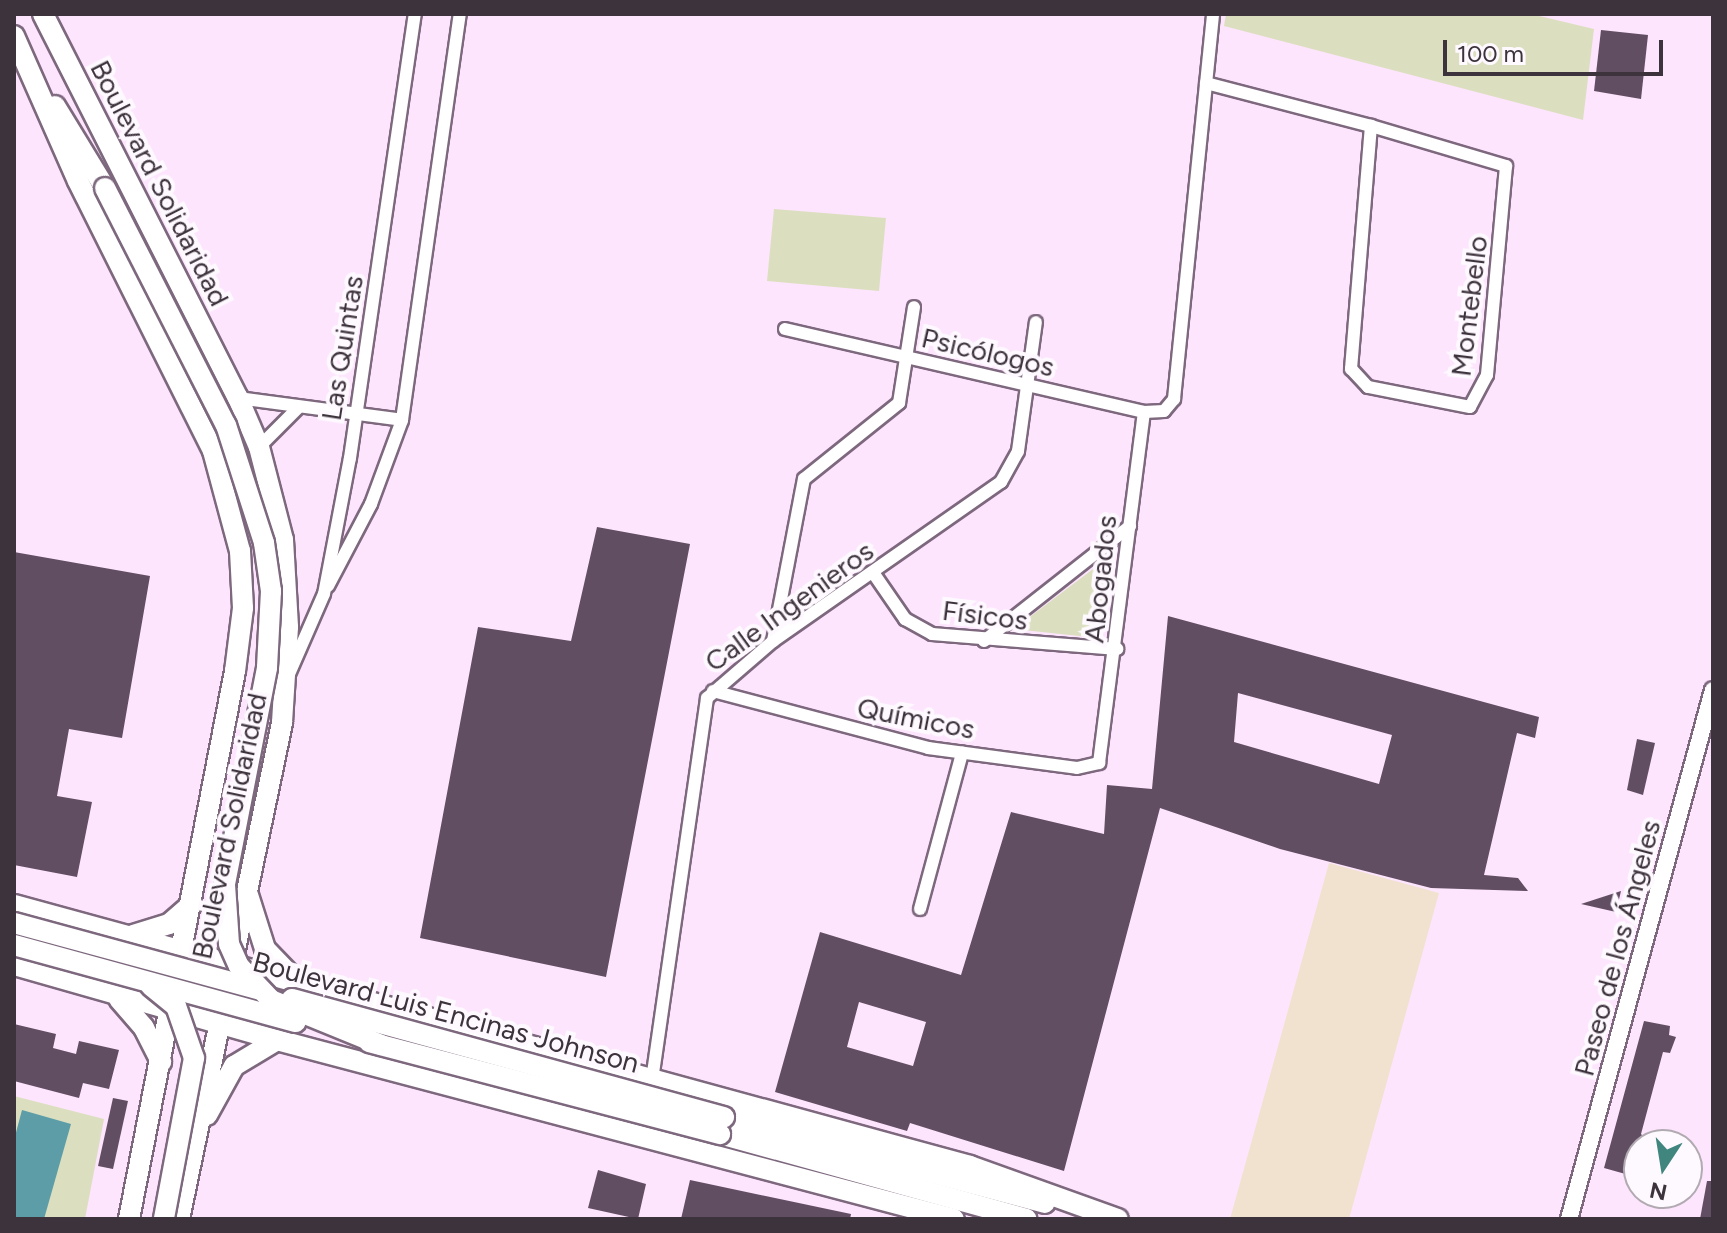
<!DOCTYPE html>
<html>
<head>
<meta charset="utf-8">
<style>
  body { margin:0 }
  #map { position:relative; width:1727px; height:1233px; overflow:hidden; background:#fde5fe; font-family:Figtree,sans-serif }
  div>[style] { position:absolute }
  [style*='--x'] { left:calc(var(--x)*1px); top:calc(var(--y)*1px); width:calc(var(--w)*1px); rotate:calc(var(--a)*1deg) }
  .industrial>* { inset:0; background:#f0e2ce }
  .green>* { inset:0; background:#dcdfbf }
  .water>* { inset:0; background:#5d9da7 }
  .building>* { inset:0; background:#624e63 }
  .roads { filter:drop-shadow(2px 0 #7d687e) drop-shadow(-2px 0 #7d687e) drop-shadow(0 2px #7d687e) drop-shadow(0 -2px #7d687e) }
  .minor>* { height:12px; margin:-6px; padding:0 6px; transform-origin:6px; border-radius:6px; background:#fff }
  .tertiary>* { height:16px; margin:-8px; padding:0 8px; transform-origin:8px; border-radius:8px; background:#fff }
  .primary>* { height:20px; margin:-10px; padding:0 10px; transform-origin:10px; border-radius:10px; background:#fff }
  .bridges { filter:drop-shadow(2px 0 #7d687e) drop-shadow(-2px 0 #7d687e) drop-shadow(0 2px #7d687e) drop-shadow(0 -2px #7d687e) }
  .primary-bridge>* { height:20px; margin:-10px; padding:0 10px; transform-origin:10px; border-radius:10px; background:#fff }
  span { translate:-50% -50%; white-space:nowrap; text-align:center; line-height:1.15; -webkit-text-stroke:8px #fef9fe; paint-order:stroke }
  .street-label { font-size:28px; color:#3d333d }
  .frame { position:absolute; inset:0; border:16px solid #3d333d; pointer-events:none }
  .north { position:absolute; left:1623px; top:1129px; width:80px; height:80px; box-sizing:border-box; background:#fef9fe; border:2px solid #b1aab1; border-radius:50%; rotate:192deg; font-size:22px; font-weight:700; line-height:32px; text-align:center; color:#3d333d }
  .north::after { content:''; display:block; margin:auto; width:28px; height:36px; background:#40867f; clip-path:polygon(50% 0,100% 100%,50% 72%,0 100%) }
  .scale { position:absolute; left:1443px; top:40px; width:220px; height:36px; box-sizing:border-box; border:4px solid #3d333d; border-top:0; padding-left:10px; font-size:24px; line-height:28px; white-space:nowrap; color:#3d333d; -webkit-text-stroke:6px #fef9fe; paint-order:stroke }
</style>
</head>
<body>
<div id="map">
  <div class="industrial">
    <div style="clip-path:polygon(1329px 863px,1439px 893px,1349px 1219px,1230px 1219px)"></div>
  </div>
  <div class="green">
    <div style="clip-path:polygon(1226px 14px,1531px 14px,1594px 29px,1583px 120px,1224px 26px)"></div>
    <div style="clip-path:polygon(774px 209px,886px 218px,879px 291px,767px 281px)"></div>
    <div style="clip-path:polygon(1097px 566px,1107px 570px,1098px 638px,1023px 630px,1023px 622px)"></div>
    <div style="clip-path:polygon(14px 1096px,104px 1119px,85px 1219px,14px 1219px)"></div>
  </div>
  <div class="water">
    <div style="clip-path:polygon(22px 1110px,71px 1124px,44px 1219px,14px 1219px,14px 1140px)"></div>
  </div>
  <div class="building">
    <div style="clip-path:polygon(1601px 30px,1648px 35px,1641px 99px,1594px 91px)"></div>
    <div style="clip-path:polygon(597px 527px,690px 544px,606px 977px,420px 938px,478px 627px,571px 641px)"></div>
    <div style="clip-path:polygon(14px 552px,150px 576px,122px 738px,69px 729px,57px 796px,92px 802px,77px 877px,14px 865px)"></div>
    <div style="clip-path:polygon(evenodd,1168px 616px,1539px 717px,1535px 738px,1517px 733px,1484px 875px,1518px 878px,1528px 891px,1431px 888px,1280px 849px,1160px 808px,1064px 1171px,910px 1123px,907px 1131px,775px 1092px,820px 932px,961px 975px,1011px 812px,1104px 834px,1107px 785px,1152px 789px,1168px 616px,1238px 693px,1392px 735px,1379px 784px,1234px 742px,1238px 693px,1168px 616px,859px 1002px,926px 1022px,913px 1066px,847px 1047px,859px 1002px)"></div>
    <div style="clip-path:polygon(1637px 739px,1655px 743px,1643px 795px,1627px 790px)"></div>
    <div style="clip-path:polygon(1621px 891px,1616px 912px,1581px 904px)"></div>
    <div style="clip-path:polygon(1644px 1021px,1670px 1026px,1669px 1035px,1676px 1037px,1670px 1053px,1663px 1052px,1641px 1134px,1651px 1145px,1639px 1145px,1629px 1175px,1604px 1168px)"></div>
    <div style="clip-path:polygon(14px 1024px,56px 1034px,53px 1048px,76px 1054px,79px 1041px,119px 1050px,109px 1089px,83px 1083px,79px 1098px,14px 1081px)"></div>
    <div style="clip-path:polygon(113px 1098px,128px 1101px,113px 1169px,98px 1166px)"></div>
    <div style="clip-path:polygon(598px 1170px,646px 1184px,638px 1219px,588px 1208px)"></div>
    <div style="clip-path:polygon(690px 1180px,851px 1214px,850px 1219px,681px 1219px)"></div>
    <div style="clip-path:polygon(1707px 1181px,1713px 1181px,1713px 1219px,1700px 1219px)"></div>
  </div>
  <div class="roads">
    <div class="minor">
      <div style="--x:1206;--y:83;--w:171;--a:14.6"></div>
      <div style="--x:1371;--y:126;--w:141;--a:16.5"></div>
      <div style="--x:1506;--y:166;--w:210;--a:95.2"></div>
      <div style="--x:1487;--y:375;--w:36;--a:118"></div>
      <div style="--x:1470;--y:407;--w:104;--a:-168.9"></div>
      <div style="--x:1368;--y:387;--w:25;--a:-133"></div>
      <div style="--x:1351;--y:369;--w:244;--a:-85.3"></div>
      <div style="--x:785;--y:329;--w:368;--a:13"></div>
      <div style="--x:1144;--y:412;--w:20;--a:-3"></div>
      <div style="--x:1164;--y:411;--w:16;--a:-50"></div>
      <div style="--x:1174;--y:399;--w:387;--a:-84.2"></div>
      <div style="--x:238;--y:398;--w:165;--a:7.6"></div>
      <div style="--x:259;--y:447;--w:55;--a:-45"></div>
      <div style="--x:874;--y:574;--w:55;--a:55.4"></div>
      <div style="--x:905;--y:619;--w:31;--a:29"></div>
      <div style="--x:932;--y:634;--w:186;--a:4.6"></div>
      <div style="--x:328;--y:586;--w:93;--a:-62.3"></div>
      <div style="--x:371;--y:504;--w:90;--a:-69.7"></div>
      <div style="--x:402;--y:420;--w:410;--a:-81.9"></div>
      <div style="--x:773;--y:641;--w:165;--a:-79.2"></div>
      <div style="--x:804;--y:479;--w:122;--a:-38.7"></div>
      <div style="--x:899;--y:403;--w:97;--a:-81.1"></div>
      <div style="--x:984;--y:641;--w:186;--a:-38.2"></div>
      <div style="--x:289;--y:674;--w:87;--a:-66.4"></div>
      <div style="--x:324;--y:594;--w:138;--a:-79.2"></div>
      <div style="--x:350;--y:458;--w:449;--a:-81.7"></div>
      <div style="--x:713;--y:691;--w:222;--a:14.8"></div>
      <div style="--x:928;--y:748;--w:150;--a:7.6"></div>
      <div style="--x:1077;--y:768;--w:23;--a:-13"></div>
      <div style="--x:1099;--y:763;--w:354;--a:-82.7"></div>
      <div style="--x:920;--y:909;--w:162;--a:-74.9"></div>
      <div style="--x:652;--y:1080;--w:386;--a:-81.8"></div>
      <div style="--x:707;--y:698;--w:87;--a:-40.8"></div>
      <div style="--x:773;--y:641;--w:278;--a:-34.9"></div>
      <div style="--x:1001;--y:482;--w:35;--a:-61"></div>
      <div style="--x:1018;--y:451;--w:130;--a:-82.1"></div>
    </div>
    <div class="tertiary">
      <div style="--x:1569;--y:1219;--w:548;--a:-74.77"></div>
    </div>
    <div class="primary">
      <div style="--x:43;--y:14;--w:431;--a:63.1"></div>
      <div style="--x:238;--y:398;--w:53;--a:66.8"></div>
      <div style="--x:259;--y:447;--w:96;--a:75.5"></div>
      <div style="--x:283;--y:540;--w:87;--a:86.7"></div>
      <div style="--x:288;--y:627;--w:96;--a:93.6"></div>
      <div style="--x:282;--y:723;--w:507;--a:101.73"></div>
      <div style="--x:14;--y:36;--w:158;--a:66.2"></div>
      <div style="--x:78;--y:181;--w:302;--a:63.4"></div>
      <div style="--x:213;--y:451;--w:104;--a:74.9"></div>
      <div style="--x:240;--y:551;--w:57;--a:87"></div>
      <div style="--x:243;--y:608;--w:64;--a:97.2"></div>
      <div style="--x:235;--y:671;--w:558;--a:100.95"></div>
      <div style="--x:55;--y:106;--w:96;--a:58.6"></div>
      <div style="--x:248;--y:895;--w:57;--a:72.5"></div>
      <div style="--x:265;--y:949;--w:43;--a:45.9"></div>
      <div style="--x:14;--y:905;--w:991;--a:15.27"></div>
      <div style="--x:970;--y:1166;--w:157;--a:19.7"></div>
      <div style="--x:133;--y:935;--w:38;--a:-17"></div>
      <div style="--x:169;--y:924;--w:29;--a:-41"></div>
      <div style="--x:14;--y:965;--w:273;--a:15.9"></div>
      <div style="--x:119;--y:999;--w:38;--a:49"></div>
      <div style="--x:144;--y:1028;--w:38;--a:63"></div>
      <div style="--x:207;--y:1115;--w:56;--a:-61.1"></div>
      <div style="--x:234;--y:1066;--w:50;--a:-31.2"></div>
      <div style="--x:277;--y:1040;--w:700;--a:14.81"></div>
      <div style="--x:724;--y:1117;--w:332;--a:15"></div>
      <div style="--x:720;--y:1134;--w:318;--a:15.5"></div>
    </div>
  </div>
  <div class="bridges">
    <div class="primary-bridge">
      <div style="--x:105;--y:188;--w:266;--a:63"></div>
      <div style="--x:226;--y:425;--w:124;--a:72.1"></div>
      <div style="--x:264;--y:543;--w:49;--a:81.7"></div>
      <div style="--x:271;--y:591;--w:77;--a:93"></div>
      <div style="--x:267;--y:668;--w:221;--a:101"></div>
      <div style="--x:225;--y:885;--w:59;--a:86.1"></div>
      <div style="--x:229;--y:944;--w:24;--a:66"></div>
      <div style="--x:239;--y:966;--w:47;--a:46.7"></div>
      <div style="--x:271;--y:1000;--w:119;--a:22.2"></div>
      <div style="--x:14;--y:923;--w:256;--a:15.2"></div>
      <div style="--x:14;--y:945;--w:292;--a:15.3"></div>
      <div style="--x:151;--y:986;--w:32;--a:39"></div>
      <div style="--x:176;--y:1006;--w:55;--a:70.9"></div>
      <div style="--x:194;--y:1058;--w:164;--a:100.6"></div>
      <div style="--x:292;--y:999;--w:448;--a:15.3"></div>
      <div style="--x:369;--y:1042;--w:363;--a:14.7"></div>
    </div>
  </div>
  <div class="street-label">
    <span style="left:160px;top:183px;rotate:63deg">Boulevard Solidaridad</span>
    <span style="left:1469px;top:306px;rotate:-83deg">Montebello</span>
    <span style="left:342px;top:348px;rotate:-81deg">Las Quintas</span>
    <span style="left:988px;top:352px;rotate:13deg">Psicólogos</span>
    <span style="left:1100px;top:579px;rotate:-84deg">Abogados</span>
    <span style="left:789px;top:606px;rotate:-36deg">Calle Ingenieros</span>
    <span style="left:985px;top:615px;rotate:7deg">Físicos</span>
    <span style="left:916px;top:718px;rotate:11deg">Químicos</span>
    <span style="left:229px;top:826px;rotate:-78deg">Boulevard Solidaridad</span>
    <span style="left:1617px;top:948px;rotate:-75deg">Paseo de los Ángeles</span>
    <span style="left:446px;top:1012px;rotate:15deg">Boulevard Luis Encinas Johnson</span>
  </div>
  <div class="frame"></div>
  <div class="north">N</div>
  <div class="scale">100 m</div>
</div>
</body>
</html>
